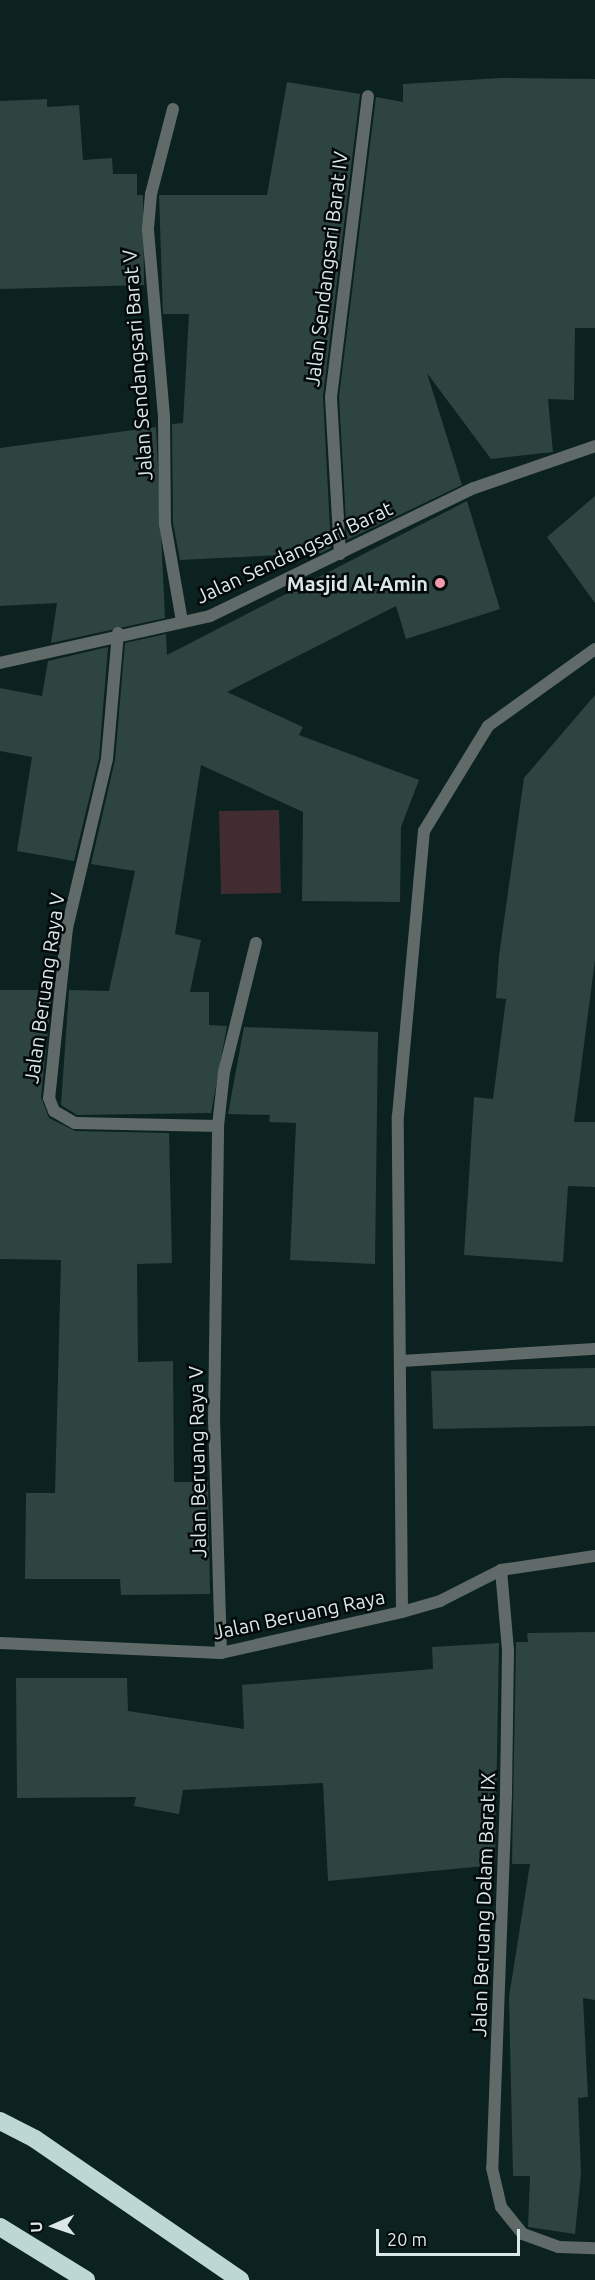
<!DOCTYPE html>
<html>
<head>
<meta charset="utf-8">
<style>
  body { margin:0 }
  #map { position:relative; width:595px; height:2280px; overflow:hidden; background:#0c2220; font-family:Ubuntu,sans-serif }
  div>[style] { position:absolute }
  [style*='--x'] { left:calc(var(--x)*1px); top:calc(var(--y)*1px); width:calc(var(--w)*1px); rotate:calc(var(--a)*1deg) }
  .green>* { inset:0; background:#412c31 }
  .building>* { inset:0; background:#2e4441 }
  .minor>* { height:12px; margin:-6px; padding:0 6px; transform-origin:6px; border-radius:6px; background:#606a69 }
  .motorway>* { height:18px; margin:-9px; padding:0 9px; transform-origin:9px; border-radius:9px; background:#bdd8d4 }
  .dots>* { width:16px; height:16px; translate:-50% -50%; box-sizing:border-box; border:3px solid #030a09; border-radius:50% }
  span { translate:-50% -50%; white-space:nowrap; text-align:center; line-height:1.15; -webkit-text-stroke:5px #030a09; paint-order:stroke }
  .street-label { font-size:20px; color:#dbe8e7 }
  .poi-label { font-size:20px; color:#dbe8e7; font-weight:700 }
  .right { translate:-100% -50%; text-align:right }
  .north { position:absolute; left:24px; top:2196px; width:60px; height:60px; -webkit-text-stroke:4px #030a09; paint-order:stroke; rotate:267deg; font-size:16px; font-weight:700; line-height:24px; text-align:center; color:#dbe8e7 }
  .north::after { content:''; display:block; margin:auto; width:21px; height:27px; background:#dbe8e7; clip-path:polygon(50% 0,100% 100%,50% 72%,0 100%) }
  .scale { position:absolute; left:376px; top:2229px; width:144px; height:27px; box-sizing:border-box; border:3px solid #dbe8e7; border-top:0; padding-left:8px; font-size:18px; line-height:21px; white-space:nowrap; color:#dbe8e7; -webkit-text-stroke:4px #030a09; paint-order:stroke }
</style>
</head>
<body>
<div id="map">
  <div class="green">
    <div style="clip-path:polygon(279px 810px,281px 893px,221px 894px,219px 811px)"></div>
  </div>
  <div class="building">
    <div style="clip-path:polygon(501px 78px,595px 79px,595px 328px,575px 328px,574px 400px,548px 399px,553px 452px,491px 459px,427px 373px,462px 485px,347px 540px,339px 397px,376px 97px,403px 102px,403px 84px)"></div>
    <div style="clip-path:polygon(287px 82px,360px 94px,323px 396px,331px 548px,321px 553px,180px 560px,173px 523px,172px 424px,183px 423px,189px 314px,163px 314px,159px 195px,267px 195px)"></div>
    <div style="clip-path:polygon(47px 99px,47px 107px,79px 105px,83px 160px,112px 158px,113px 174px,137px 174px,137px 195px,143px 195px,144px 285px,0 289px,0 101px)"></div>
    <div style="clip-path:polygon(156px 427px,165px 618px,51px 643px,57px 603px,0 606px,0 448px)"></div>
    <div style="clip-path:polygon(595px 496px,595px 603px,547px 537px)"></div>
    <div style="clip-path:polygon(467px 501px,500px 609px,406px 639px,396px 606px,227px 692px,303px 727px,299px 735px,419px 780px,401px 827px,400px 902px,302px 901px,303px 812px,201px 765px,175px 934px,201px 940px,190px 992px,209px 992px,209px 1025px,227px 1026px,211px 1113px,77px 1115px,61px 1105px,69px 990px,109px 991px,135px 871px,91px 864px,115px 760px,125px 643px,166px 634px,167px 655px)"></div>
    <div style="clip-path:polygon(108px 647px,99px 758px,74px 861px,17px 851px,32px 757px,0 751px,0 688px,42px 696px,48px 661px)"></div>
    <div style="clip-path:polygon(595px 695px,595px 960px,574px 1122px,595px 1122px,595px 1187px,568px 1186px,563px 1262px,464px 1255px,474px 1097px,493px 1099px,506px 999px,496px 998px,499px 956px,524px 778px)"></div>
    <div style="clip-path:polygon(0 990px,52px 990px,41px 1097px,49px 1118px,75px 1131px,169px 1133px,172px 1263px,137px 1264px,138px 1362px,173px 1361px,174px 1482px,208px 1482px,210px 1594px,121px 1595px,120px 1579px,25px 1579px,26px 1493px,55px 1493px,61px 1260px,0 1259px)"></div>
    <div style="clip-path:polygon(244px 1027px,378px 1032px,375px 1264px,290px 1260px,296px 1123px,269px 1122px,270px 1115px,228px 1114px)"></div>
    <div style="clip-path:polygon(595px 1368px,595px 1426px,433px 1429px,431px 1371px)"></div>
    <div style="clip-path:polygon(595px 1632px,595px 2000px,583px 1998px,588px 2097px,578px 2098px,581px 2174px,575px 2234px,528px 2227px,530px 2176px,513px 2176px,509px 1997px,530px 1864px,512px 1864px,516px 1642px,528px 1642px,527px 1633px)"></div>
    <div style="clip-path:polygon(499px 1643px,495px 1865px,328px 1881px,323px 1783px,183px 1790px,179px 1814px,134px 1806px,136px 1797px,17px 1798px,16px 1678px,127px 1678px,128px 1711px,244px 1729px,242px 1685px,433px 1669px,432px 1647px)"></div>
  </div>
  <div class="minor">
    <div style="--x:173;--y:109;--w:88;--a:104.5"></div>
    <div style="--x:151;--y:194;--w:36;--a:95"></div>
    <div style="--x:148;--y:230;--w:188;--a:85.1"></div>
    <div style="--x:164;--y:417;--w:107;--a:89.5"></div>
    <div style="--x:165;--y:524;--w:98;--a:80.1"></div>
    <div style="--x:340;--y:554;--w:157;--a:-93.3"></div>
    <div style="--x:331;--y:397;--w:303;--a:-83"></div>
    <div style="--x:118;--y:633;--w:126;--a:95"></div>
    <div style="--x:107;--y:759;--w:174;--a:103.3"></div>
    <div style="--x:67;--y:928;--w:171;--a:96"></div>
    <div style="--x:49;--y:1098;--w:14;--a:69"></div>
    <div style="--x:54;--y:1111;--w:24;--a:30"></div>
    <div style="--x:75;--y:1123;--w:143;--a:1.2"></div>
    <div style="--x:0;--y:663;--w:215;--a:-12.6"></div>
    <div style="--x:210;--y:616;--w:293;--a:-25.9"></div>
    <div style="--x:474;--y:488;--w:128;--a:-19.1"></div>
    <div style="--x:402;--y:1361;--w:193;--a:-3.6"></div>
    <div style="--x:501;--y:1570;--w:80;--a:85"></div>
    <div style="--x:508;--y:1650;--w:145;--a:90.8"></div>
    <div style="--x:506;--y:1795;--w:373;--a:92.1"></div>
    <div style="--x:492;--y:2168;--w:40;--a:77"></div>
    <div style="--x:501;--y:2207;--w:35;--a:51"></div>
    <div style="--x:523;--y:2234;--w:38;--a:20"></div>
    <div style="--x:559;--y:2247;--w:36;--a:2"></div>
    <div style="--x:402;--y:1612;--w:496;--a:-90.5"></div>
    <div style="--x:398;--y:1116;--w:286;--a:-84.8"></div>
    <div style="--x:424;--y:831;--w:123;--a:-58.6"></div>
    <div style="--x:488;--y:726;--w:132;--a:-35.7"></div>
    <div style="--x:0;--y:1643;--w:221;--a:2.6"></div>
    <div style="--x:221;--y:1653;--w:186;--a:-12.8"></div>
    <div style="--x:402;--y:1612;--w:40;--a:-16"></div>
    <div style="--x:440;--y:1601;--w:68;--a:-26.9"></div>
    <div style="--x:501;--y:1570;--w:95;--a:-8.5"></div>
    <div style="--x:221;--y:1653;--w:232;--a:-91.7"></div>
    <div style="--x:214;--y:1421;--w:295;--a:-89.2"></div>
    <div style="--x:218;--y:1126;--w:54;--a:-83.7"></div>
    <div style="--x:224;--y:1072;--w:133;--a:-76.1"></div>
  </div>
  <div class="motorway">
    <div style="--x:0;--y:2121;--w:39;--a:27"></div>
    <div style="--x:35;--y:2139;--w:249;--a:34.5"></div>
    <div style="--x:0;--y:2227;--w:101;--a:31.6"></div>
  </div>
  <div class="dots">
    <div style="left:440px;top:583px;background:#f29aaf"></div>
  </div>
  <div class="street-label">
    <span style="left:326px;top:269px;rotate:-83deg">Jalan Sendangsari Barat IV</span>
    <span style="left:137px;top:365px;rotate:-94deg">Jalan Sendangsari Barat V</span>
    <span style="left:294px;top:552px;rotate:-25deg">Jalan Sendangsari Barat</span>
    <span style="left:44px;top:988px;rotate:-82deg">Jalan Beruang Raya V</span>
    <span style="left:197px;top:1462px;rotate:-91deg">Jalan Beruang Raya V</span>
    <span style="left:299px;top:1614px;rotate:-12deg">Jalan Beruang Raya</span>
    <span style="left:483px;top:1905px;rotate:-88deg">Jalan Beruang Dalam Barat IX</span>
  </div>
  <div class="poi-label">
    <span class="right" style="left:428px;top:583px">Masjid Al-Amin</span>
  </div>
  <div class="north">U</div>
  <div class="scale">20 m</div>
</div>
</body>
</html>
